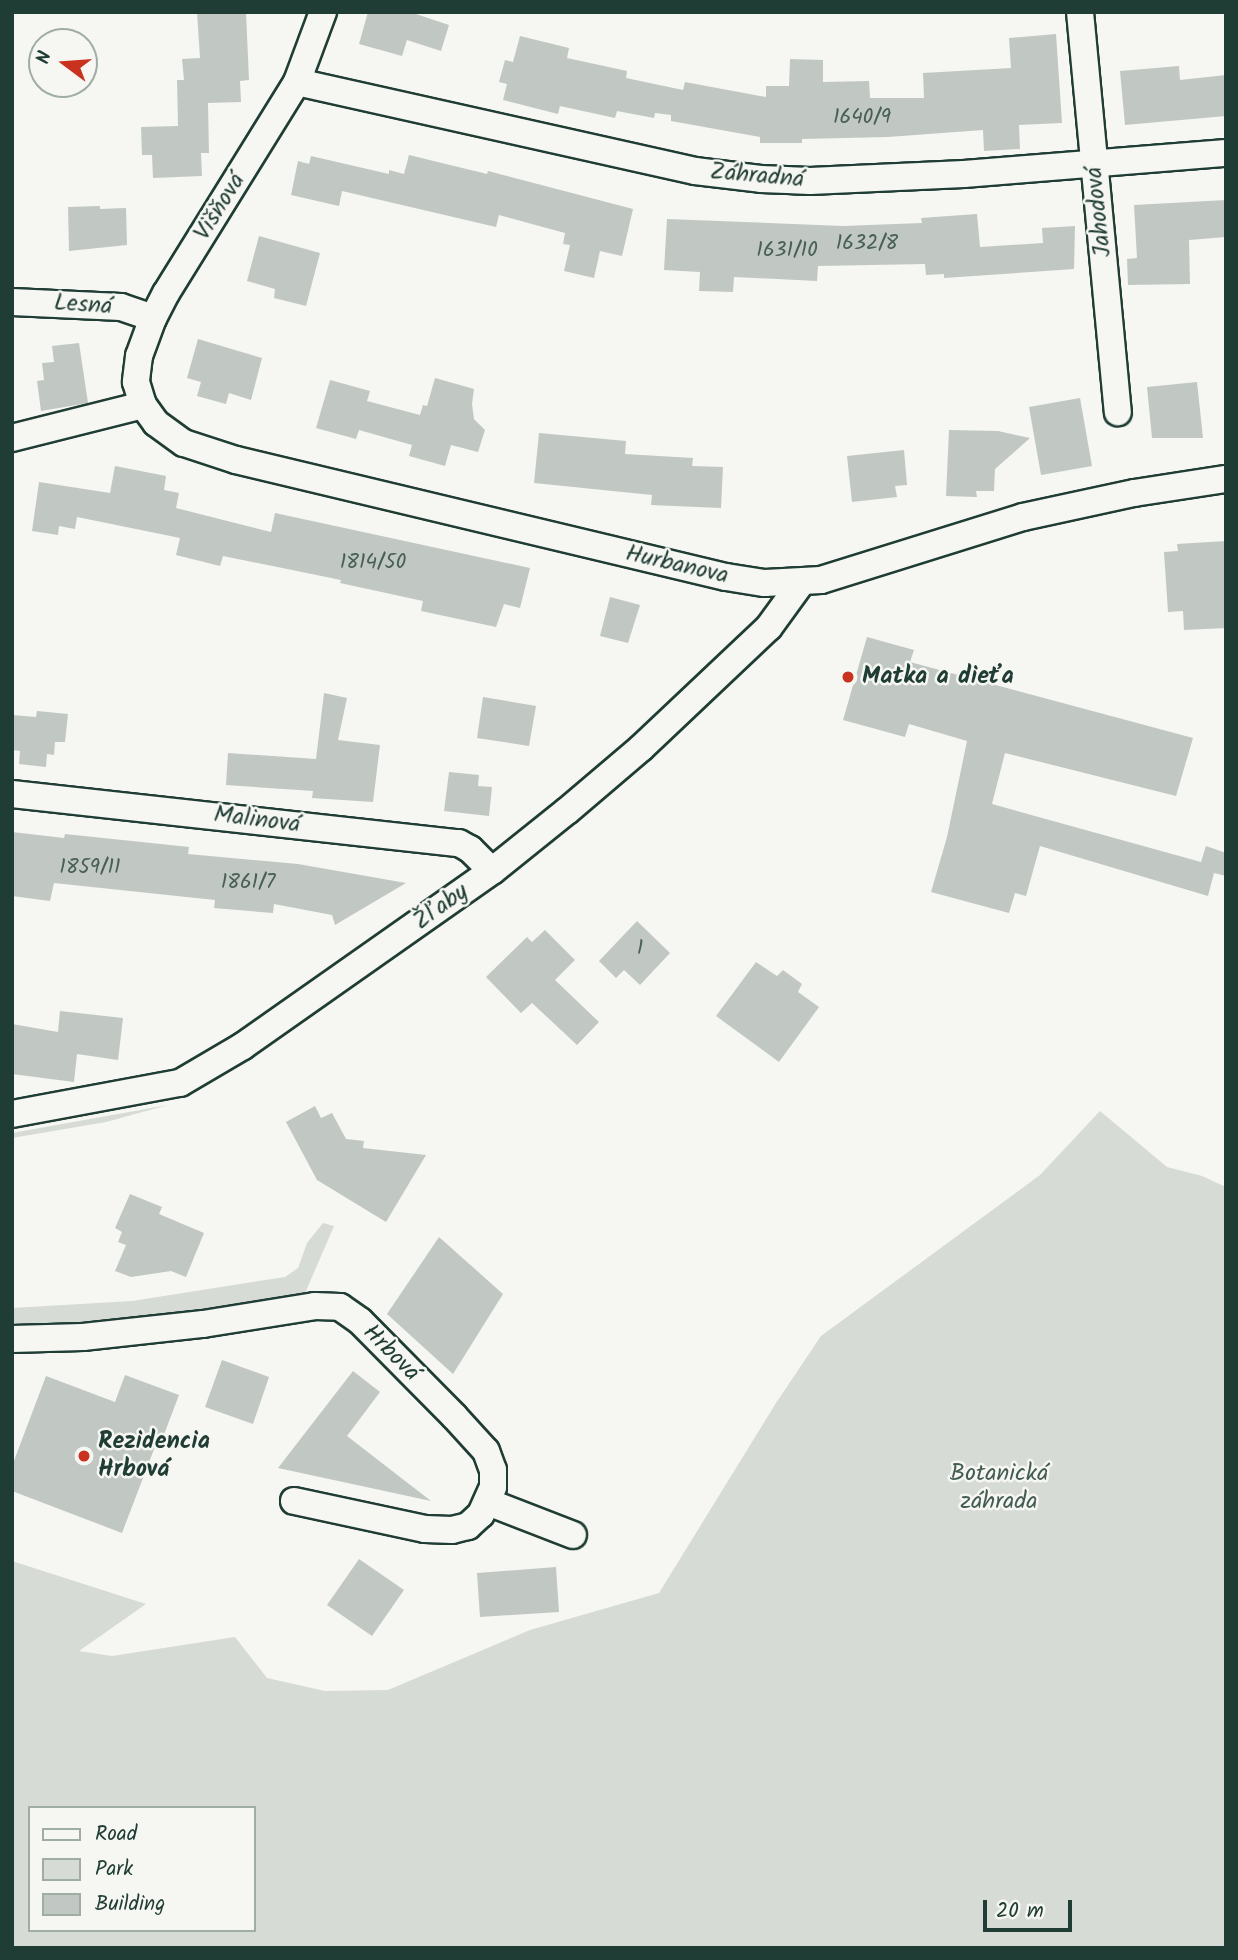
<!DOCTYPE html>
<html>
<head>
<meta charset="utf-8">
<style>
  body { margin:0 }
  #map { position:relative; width:1238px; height:1960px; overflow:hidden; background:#f6f6f2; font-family:Kalam,sans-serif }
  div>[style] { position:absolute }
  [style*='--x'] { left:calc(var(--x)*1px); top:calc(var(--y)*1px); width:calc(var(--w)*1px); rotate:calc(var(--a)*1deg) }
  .green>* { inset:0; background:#d6dbd6 }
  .building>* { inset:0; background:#c1c8c3 }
  .roads { filter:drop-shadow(2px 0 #1f3d34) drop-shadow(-2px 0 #1f3d34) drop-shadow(0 2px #1f3d34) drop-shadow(0 -2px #1f3d34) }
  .minor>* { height:26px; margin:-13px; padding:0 13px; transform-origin:13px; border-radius:13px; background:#f6f6f2 }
  .dots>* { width:19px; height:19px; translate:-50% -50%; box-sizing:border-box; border:4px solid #f6f6f2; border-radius:50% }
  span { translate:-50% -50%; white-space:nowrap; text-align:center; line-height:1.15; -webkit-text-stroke:5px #f6f6f2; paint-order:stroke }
  .number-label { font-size:21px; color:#486058 }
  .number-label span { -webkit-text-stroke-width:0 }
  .street-label { font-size:24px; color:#1f3d34 }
  .poi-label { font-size:24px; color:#1f3d34; font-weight:700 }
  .left { translate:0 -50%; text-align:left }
  .park-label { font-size:24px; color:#445d54 }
  .frame { position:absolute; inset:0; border:14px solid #1f3d34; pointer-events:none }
  .legend { position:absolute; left:28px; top:1806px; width:228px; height:126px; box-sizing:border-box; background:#f6f6f2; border:2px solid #a0aca6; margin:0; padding:9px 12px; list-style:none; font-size:21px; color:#1f3d34 }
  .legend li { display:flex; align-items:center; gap:14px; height:35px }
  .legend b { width:35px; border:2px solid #a0aca6 }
  .north { position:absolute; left:28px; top:28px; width:70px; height:70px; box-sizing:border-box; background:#f6f6f2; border:2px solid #a0aca6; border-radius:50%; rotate:286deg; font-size:19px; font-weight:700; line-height:28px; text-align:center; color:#1f3d34 }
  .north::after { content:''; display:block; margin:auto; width:24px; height:32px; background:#c8321e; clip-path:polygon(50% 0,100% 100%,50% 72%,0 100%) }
  .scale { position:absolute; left:983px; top:1900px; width:89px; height:32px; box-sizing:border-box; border:4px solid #1f3d34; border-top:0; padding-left:9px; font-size:21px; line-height:24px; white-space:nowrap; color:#1f3d34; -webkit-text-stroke:5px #f6f6f2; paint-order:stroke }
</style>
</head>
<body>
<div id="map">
  <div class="green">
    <div style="clip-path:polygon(168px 1105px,106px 1122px,12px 1138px,12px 1133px)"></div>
    <div style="clip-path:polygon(evenodd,1100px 1111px,1167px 1167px,1202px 1176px,1226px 1187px,1226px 1948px,12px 1948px,12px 1561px,146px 1604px,79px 1651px,112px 1656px,235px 1637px,267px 1678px,325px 1691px,388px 1690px,530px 1630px,659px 1593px,776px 1403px,821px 1336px,1040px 1175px,1100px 1111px,30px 1808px,254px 1808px,254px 1930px,30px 1930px,30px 1808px)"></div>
    <div style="clip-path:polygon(323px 1223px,334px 1226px,303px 1298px,148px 1322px,12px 1329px,12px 1308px,132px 1301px,285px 1277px,298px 1268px,307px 1243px)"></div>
  </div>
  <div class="building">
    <div style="clip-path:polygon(197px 12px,246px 12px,249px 80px,240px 81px,241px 102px,208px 103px,209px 153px,201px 153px,202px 176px,153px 178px,152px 155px,142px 155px,141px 127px,178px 126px,177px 80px,184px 80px,182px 59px,200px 58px)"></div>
    <div style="clip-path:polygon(368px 12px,410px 12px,449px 25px,441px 51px,407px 40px,402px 56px,359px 44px)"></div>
    <div style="clip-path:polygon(1056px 34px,1062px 123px,1019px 125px,1020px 149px,984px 151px,983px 130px,888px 137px,802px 139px,802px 143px,760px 143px,760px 137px,671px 121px,671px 115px,655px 113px,654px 118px,617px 111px,615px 118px,560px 106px,558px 114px,503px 100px,507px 84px,499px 82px,505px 60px,513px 62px,520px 36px,569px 48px,567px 58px,627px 71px,626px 78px,683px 90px,685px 82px,766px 97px,766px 86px,789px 86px,790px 59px,823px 60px,823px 82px,869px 81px,870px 98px,924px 98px,923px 73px,1011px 68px,1009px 38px)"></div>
    <div style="clip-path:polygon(1179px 66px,1180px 80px,1226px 75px,1226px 116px,1125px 125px,1120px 71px)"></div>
    <div style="clip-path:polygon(409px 155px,487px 174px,488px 171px,633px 209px,622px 256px,600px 251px,594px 278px,564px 271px,570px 245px,563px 244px,565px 233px,499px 215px,496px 227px,342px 191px,339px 206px,291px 195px,298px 161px,309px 164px,311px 156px,389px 174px,389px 170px,404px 174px)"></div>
    <div style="clip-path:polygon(1226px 200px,1226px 237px,1189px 240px,1190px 284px,1128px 285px,1127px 259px,1137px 258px,1134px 205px)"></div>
    <div style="clip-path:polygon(100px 206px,100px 209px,126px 208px,127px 245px,69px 251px,68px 207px)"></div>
    <div style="clip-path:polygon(977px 214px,980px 247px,1043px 243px,1042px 228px,1075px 226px,1074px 269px,944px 278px,944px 274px,926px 275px,925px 264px,818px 266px,817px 281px,734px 277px,733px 292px,699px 291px,700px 272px,664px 270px,667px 219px,843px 226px,922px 223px,921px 218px)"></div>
    <div style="clip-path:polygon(259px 236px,320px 253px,306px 306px,274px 298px,275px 289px,247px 281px)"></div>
    <div style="clip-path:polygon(198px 339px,262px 358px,251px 400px,229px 393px,226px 404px,197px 396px,201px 382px,187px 378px)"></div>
    <div style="clip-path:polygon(79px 343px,88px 403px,41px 411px,37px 381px,44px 380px,42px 363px,54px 362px,52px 346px)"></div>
    <div style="clip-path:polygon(435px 378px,474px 389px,472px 404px,474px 419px,485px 430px,478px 452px,451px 445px,445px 466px,409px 456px,412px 445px,359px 430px,356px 439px,316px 428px,330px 380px,370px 391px,367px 401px,420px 415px,423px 405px,427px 406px)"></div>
    <div style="clip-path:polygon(1197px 382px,1203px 438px,1152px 438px,1147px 387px)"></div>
    <div style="clip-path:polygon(1080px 398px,1092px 466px,1041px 475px,1029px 407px)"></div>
    <div style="clip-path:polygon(949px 430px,998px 431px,1030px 438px,995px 469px,994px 491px,976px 491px,977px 497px,946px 496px)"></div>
    <div style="clip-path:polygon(539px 433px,626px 441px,625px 454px,693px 458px,692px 466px,723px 467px,721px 508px,651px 505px,652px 495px,534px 483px)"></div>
    <div style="clip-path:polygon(904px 450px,907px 485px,895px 486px,897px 497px,852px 502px,847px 456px)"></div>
    <div style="clip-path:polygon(115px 466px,166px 476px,164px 490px,179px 493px,176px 508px,271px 532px,275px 513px,530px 568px,520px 608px,504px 604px,496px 627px,421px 611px,423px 601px,340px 583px,341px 580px,223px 556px,220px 566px,176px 555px,180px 538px,77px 517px,75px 529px,59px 526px,58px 535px,32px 531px,39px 482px,110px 493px)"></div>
    <div style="clip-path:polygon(1226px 541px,1226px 628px,1184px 630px,1183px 611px,1168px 612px,1164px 552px,1178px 551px,1177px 544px)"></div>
    <div style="clip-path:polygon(610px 597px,640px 605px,628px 643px,600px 636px)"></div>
    <div style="clip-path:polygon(867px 637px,914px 650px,910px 662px,1193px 738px,1176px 796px,1005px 753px,992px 804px,1201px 862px,1206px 846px,1226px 853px,1226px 876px,1214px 873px,1208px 896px,1040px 846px,1026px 896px,1015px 893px,1009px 913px,931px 892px,947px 837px,967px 741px,909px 724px,905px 737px,843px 720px)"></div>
    <div style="clip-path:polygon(324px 693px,347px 698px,338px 740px,380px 745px,373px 802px,312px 798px,313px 791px,226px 785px,228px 753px,316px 759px)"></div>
    <div style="clip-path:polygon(483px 697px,536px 706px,529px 746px,477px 738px)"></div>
    <div style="clip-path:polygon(37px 711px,68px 714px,65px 742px,55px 742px,54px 755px,47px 754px,46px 767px,19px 764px,20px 751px,12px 750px,12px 715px,36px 717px)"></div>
    <div style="clip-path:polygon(449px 772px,479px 775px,478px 786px,492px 787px,489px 816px,444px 811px)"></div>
    <div style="clip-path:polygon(12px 832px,64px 838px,65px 834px,189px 847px,188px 854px,298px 864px,406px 883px,335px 925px,332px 915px,274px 904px,273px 913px,214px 908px,215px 900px,54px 883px,50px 901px,12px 896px)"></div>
    <div style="clip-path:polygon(637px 921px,670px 953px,640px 985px,624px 970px,616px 978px,599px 961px)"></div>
    <div style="clip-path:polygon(545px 930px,575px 960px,555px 980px,599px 1022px,577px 1045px,532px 1003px,521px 1013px,486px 977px,527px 937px,532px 942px)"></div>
    <div style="clip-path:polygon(756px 962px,777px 976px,783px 970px,802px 984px,798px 992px,819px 1007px,779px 1062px,716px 1016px)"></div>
    <div style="clip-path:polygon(60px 1011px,123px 1018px,118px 1060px,77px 1054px,74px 1082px,12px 1074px,12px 1024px,58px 1032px)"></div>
    <div style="clip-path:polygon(315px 1106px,321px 1118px,332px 1113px,346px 1139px,364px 1141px,363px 1148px,426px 1155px,386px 1222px,317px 1180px,286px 1122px)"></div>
    <div style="clip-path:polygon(130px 1194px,162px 1207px,159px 1214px,204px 1233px,186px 1277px,171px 1271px,131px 1277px,115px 1271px,126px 1245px,118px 1242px,122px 1232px,115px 1228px)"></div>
    <div style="clip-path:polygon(439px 1237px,503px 1294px,453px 1374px,387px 1314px)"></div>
    <div style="clip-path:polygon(222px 1360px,269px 1377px,253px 1424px,205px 1407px)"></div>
    <div style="clip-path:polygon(353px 1371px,380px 1392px,347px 1436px,431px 1501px,278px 1468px)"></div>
    <div style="clip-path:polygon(125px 1375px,179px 1395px,160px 1445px,156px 1444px,122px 1533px,12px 1491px,12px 1466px,46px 1376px,115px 1402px)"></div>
    <div style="clip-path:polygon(359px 1559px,404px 1590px,372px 1636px,327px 1605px)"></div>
    <div style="clip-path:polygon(556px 1567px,559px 1612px,480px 1617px,477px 1573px)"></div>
  </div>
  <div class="roads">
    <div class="minor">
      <div style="--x:323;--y:12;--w:75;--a:110.4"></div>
      <div style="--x:297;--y:82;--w:248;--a:121.8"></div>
      <div style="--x:166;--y:293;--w:28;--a:117"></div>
      <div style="--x:153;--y:318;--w:40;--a:110.2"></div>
      <div style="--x:139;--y:356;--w:26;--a:97"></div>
      <div style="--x:136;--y:382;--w:24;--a:73"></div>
      <div style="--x:143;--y:405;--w:22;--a:54"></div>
      <div style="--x:156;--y:423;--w:34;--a:36"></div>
      <div style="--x:184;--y:443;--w:55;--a:18.1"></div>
      <div style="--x:236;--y:460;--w:504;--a:13.43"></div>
      <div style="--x:726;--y:577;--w:39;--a:9"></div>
      <div style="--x:765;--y:583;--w:56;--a:-3.1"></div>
      <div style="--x:821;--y:580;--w:212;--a:-17.3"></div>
      <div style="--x:1023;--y:517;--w:114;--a:-12.2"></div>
      <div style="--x:1134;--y:493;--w:93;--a:-8.7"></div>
      <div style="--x:1080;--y:12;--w:402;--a:84.6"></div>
      <div style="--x:297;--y:82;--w:408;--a:12.6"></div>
      <div style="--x:695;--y:171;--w:66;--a:6.9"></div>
      <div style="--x:761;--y:179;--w:49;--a:2.3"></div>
      <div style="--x:810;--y:181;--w:154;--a:-2.6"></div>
      <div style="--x:964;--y:174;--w:263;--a:-4.6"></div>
      <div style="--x:12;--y:302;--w:109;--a:2.6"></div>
      <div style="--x:121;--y:307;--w:34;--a:19"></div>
      <div style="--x:12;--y:438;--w:135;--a:-14.1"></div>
      <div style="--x:12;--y:794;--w:450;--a:6.3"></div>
      <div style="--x:459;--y:843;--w:13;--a:29"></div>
      <div style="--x:470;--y:849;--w:31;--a:45"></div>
      <div style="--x:12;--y:1114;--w:171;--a:-10.5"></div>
      <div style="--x:180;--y:1083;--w:73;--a:-30.4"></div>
      <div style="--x:243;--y:1046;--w:304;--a:-35.1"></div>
      <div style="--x:492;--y:871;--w:96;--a:-38.7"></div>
      <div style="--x:567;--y:811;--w:97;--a:-40.4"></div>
      <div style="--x:641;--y:748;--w:176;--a:-43.4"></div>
      <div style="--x:769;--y:627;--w:54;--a:-54"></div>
      <div style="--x:12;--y:1339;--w:71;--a:-1.6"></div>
      <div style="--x:83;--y:1337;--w:121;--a:-6.2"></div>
      <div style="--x:203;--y:1324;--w:113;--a:-9.1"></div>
      <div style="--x:315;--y:1306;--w:25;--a:2"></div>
      <div style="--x:340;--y:1307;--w:24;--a:35"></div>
      <div style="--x:360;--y:1321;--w:134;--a:45.3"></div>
      <div style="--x:454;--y:1416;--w:47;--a:47.6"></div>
      <div style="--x:486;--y:1451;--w:20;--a:70"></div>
      <div style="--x:493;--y:1470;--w:17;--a:90"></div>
      <div style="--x:493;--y:1487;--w:30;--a:114"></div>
      <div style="--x:481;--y:1514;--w:18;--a:137"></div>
      <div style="--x:468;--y:1526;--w:16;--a:166"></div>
      <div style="--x:452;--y:1530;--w:27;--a:-178"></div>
      <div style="--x:425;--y:1529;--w:134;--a:-167.9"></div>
      <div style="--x:488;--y:1502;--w:91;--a:21.2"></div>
    </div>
  </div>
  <div class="dots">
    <div style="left:848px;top:677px;background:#c8321e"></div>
    <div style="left:84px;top:1456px;background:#c8321e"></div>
  </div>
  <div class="number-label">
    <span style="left:862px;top:118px">1640/9</span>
    <span style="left:867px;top:244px">1632/8</span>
    <span style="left:787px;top:251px">1631/10</span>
    <span style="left:373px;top:563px">1814/50</span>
    <span style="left:90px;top:868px">1859/11</span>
    <span style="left:248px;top:883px">1861/7</span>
    <span style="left:640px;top:949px">1</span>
  </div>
  <div class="street-label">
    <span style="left:757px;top:176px;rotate:5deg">Záhradná</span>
    <span style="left:220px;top:207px;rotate:-58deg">Višňová</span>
    <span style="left:1099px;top:212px;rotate:-96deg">Jahodová</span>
    <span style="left:83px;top:305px;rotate:4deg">Lesná</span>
    <span style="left:677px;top:565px;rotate:13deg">Hurbanova</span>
    <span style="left:257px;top:820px;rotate:7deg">Malinová</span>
    <span style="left:441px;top:907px;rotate:-36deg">Žľaby</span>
    <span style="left:391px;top:1353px;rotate:45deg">Hrbová</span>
  </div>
  <div class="poi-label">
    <span class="left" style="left:862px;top:677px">Matka a dieťa</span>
    <span class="left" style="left:98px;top:1456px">Rezidencia<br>Hrbová</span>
  </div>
  <div class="park-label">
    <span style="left:999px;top:1488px">Botanická<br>záhrada</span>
  </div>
  <div class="frame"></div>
  <ul class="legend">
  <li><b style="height:9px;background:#f6f6f2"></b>Road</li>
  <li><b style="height:19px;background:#d6dbd6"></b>Park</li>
  <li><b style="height:19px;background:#c1c8c3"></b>Building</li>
  </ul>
  <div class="north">N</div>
  <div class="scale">20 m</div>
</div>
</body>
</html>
